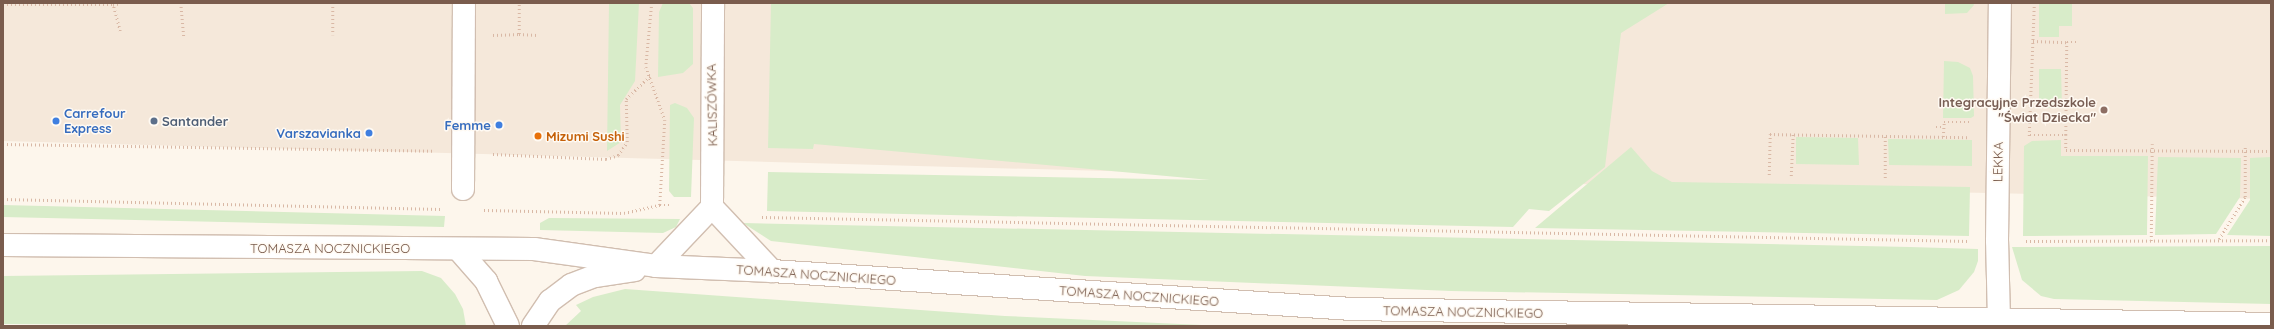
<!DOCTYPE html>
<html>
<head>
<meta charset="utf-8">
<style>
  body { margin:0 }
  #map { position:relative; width:2274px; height:329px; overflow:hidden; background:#fdf6ec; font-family:Quicksand,sans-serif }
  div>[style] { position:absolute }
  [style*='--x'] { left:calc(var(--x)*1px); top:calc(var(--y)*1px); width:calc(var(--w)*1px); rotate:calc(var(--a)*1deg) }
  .residential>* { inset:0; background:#f5e8da }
  .green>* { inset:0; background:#d8ecc9 }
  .path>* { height:2.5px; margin-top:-1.25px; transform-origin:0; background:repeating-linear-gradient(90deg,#d9b8a5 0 1px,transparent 0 4px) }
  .roads { filter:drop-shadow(1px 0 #d1beb0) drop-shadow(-1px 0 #d1beb0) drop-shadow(0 1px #d1beb0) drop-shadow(0 -1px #d1beb0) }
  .minor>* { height:22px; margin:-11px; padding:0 11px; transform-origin:11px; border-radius:11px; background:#fff }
  .dots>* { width:11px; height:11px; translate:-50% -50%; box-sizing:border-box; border:2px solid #fffaf3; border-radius:50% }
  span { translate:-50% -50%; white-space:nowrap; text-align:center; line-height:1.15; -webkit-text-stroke:3px #fffaf3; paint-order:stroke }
  .education-label { font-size:13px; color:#785e54; font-weight:700 }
  .right { translate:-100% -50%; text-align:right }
  .street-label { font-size:13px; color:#7a5c4d }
  .shop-label { font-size:13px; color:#366cbe; font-weight:700 }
  .left { translate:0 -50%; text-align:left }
  .service-label { font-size:13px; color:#4e5e75; font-weight:700 }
  .food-label { font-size:13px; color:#c56008; font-weight:700 }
  .frame { position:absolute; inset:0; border:4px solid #7a5c4d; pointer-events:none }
</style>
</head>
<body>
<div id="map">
  <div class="residential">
    <div style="clip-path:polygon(3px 3px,2271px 3px,2271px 199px,1618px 185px,3px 141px)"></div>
  </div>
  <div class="green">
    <div style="clip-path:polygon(609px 3px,639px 3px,635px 81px,620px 105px,621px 142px,607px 151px)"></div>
    <div style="clip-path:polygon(663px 3px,689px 3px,693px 8px,693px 64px,683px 73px,658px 77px,659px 12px)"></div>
    <div style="clip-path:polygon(771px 3px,1669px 3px,1621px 33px,1605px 167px,1549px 211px,1529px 209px,1513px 227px,767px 211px,768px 172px,1210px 180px,814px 144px,813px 149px,768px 148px)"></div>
    <div style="clip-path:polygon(1945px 3px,1973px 3px,1974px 5px,1967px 13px,1945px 14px)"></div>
    <div style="clip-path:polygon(2039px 3px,2072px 3px,2072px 26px,2059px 26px,2059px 37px,2039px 37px)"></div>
    <div style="clip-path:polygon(1944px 61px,1958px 62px,1970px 68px,1973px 76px,1974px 116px,1971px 118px,1943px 118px)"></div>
    <div style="clip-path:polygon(2039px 69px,2061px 69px,2062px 108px,2039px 108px)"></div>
    <div style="clip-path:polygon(675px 103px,687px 108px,694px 118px,691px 197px,674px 197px,669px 191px,670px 105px)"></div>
    <div style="clip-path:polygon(1796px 137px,1858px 138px,1859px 165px,1796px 164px)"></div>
    <div style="clip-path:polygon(1888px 139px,1972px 140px,1972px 166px,1889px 165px)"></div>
    <div style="clip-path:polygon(2061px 140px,2061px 156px,2148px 156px,2147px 235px,2023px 236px,2024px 146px,2032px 141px)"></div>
    <div style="clip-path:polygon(1631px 147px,1652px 171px,1672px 182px,1970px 187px,1969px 236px,1535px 228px)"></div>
    <div style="clip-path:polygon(2158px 157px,2241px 158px,2240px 197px,2216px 234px,2155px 235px)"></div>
    <div style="clip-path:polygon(2271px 157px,2271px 236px,2227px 235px,2250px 200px,2250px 158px)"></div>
    <div style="clip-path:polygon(3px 205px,445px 216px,444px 227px,3px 217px)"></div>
    <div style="clip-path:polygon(549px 218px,680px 219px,676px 227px,663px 233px,540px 230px,540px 223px)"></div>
    <div style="clip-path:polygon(743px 223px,1910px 247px,1978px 249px,1978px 261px,1974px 272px,1959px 290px,1937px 300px,1451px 291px,1085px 276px,771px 241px)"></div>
    <div style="clip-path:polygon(2271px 246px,2271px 304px,2054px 299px,2041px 296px,2022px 280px,2012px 247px)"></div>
    <div style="clip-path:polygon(422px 271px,441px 278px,455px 294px,463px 309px,466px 326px,3px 324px,3px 276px)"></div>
    <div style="clip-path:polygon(625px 289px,1005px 316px,1224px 326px,565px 326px,581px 311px,576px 305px,593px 297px)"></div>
  </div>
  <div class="path">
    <div style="--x:181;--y:3;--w:33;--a:85"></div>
    <div style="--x:333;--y:3;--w:32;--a:90"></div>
    <div style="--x:652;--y:3;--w:64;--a:95.4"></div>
    <div style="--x:646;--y:67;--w:56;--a:70.3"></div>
    <div style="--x:665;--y:120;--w:85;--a:93.4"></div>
    <div style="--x:3;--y:5;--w:110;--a:0"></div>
    <div style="--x:120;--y:31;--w:27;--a:-105"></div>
    <div style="--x:113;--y:5;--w:7;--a:-16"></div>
    <div style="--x:519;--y:34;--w:18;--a:3"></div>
    <div style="--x:493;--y:35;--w:26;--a:-2"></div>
    <div style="--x:519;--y:34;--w:31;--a:-90"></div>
    <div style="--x:2033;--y:41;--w:34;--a:2"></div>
    <div style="--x:2067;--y:42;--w:93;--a:90.6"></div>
    <div style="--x:2067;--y:42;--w:10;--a:0"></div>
    <div style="--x:1936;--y:127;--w:8;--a:0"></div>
    <div style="--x:2030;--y:135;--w:36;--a:0"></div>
    <div style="--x:2066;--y:135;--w:15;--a:90"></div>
    <div style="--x:2066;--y:150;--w:205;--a:0.3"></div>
    <div style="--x:2029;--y:136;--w:133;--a:-87.8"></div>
    <div style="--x:1943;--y:137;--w:15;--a:-86"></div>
    <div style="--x:1944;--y:122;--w:25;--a:0"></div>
    <div style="--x:3;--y:144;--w:431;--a:0.9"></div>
    <div style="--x:493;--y:154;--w:113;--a:2.5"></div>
    <div style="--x:606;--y:159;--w:13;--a:-18"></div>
    <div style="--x:618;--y:155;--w:16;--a:-55"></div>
    <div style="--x:627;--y:142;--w:43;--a:-91.3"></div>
    <div style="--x:626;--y:99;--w:33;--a:-44"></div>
    <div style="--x:1769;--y:175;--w:41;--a:-88.6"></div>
    <div style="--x:1770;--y:134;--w:199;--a:0.9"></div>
    <div style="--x:1791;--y:176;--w:42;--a:-87.3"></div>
    <div style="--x:1885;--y:178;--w:42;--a:-90"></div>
    <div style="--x:3;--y:199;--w:438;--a:1.3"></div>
    <div style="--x:484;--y:210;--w:140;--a:1.2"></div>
    <div style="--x:624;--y:213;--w:37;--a:-13"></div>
    <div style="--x:660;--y:205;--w:12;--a:0"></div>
    <div style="--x:762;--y:217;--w:1207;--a:1.14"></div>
    <div style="--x:2219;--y:239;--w:49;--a:-58.2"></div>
    <div style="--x:2245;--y:197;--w:52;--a:-90"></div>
    <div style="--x:2026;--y:241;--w:245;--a:-0.2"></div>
    <div style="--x:2151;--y:241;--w:97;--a:-89.4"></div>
  </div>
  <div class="roads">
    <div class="minor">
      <div style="--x:463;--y:189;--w:186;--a:-89.7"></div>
      <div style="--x:712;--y:207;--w:88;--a:46.8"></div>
      <div style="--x:3;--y:245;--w:531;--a:0.43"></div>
      <div style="--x:534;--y:249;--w:123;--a:7.9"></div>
      <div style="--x:656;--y:266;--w:116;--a:2.5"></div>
      <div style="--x:772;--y:271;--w:580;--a:3.75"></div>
      <div style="--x:1351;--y:309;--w:920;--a:0.93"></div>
      <div style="--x:458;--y:249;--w:43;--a:48.8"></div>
      <div style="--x:486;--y:281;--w:50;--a:63.9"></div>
      <div style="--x:656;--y:266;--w:81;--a:-46.5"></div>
      <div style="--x:712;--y:207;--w:204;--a:-89.7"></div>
      <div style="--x:1999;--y:321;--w:80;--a:-91.4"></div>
      <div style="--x:1997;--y:241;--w:238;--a:-89.3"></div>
      <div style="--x:533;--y:326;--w:30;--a:-56"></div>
      <div style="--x:550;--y:301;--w:26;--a:-37"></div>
      <div style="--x:571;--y:285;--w:26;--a:-21"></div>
      <div style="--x:595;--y:276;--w:40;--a:-8.5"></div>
    </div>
  </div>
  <div class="dots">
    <div style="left:2104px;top:110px;background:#8d6e63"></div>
    <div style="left:56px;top:121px;background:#3f7fe0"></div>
    <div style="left:154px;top:121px;background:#5c6f8a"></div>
    <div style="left:499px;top:125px;background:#3f7fe0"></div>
    <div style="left:369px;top:133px;background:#3f7fe0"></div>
    <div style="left:538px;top:136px;background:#e8710a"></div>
  </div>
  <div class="education-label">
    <span class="right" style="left:2096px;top:110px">Integracyjne Przedszkole<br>"Świat Dziecka"</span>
  </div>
  <div class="street-label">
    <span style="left:712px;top:105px;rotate:-91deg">KALISZÓWKA</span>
    <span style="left:1998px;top:162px;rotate:-89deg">LEKKA</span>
    <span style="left:330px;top:248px">TOMASZA NOCZNICKIEGO</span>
    <span style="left:816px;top:275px;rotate:4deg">TOMASZA NOCZNICKIEGO</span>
    <span style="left:1139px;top:296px;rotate:4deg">TOMASZA NOCZNICKIEGO</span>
    <span style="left:1463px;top:312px;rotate:1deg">TOMASZA NOCZNICKIEGO</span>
  </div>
  <div class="shop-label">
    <span class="left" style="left:64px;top:121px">Carrefour<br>Express</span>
    <span class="right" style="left:491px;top:125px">Femme</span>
    <span class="right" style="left:361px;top:133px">Varszavianka</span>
  </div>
  <div class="service-label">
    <span class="left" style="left:162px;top:121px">Santander</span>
  </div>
  <div class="food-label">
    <span class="left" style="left:546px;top:136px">Mizumi Sushi</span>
  </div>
  <div class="frame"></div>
</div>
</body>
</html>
